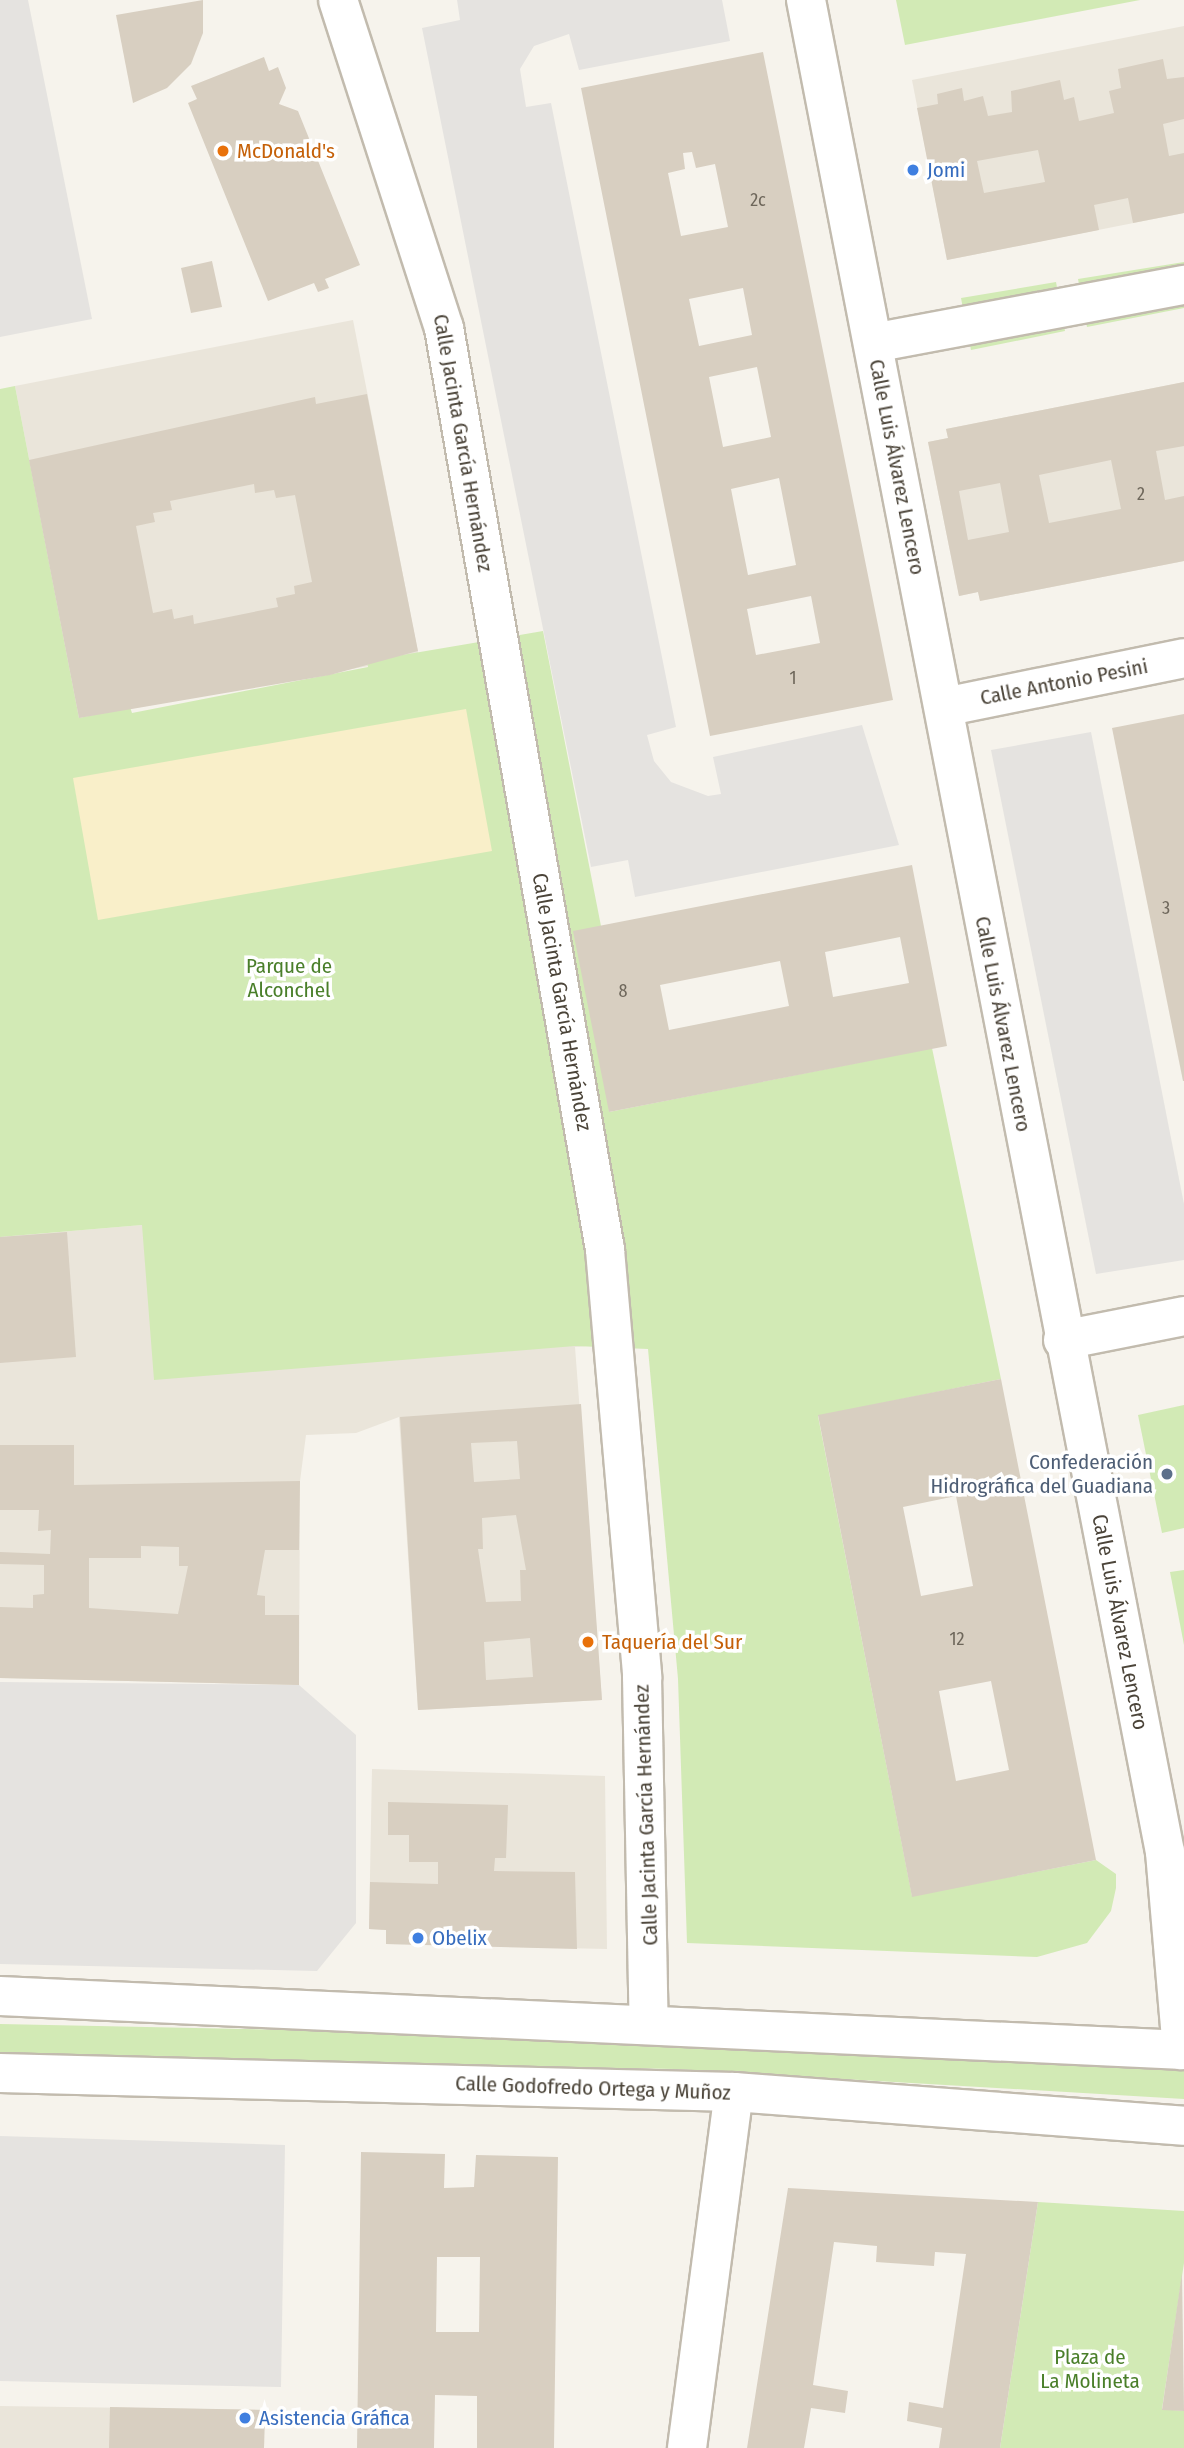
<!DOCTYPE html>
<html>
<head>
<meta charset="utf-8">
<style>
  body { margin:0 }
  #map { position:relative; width:1184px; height:2448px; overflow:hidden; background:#f6f3ec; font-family:"Fira Sans Condensed",sans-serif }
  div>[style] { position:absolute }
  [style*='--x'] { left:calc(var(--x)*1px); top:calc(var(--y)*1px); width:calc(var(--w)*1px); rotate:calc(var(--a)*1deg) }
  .residential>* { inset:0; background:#eae5da }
  .green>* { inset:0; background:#d2eab5 }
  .sand>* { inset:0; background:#f9efc9 }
  .parking>* { inset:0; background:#e5e3e0 }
  .building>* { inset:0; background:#d8cfc1 }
  .roads { filter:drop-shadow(2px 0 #c2bbae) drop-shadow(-2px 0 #c2bbae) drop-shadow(0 2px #c2bbae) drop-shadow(0 -2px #c2bbae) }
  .minor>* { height:38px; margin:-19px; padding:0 19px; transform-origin:19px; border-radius:19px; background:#fff }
  .dots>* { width:19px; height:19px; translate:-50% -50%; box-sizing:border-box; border:4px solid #fff; border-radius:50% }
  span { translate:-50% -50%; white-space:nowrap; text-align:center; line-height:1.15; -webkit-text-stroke:7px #fff; paint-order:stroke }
  .number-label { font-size:18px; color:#6e675b }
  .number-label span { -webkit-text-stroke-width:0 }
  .food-label { font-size:21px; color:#c56008 }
  .left { translate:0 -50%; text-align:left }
  .shop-label { font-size:21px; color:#366cbe }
  .street-label { font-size:21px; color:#4b4439 }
  .park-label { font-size:21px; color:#4a7f2a }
  .service-label { font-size:21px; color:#4e5e75 }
  .right { translate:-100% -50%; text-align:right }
</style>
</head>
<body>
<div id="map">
  <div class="residential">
    <div style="clip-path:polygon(1184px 26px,1184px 213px,947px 260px,912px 80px)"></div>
    <div style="clip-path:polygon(353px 320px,419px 657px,79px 718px,15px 386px)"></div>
    <div style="clip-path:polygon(1184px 382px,1184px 561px,980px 601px,978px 592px,959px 596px,928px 442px,948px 438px,946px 429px)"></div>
    <div style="clip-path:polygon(142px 1225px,586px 1346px,575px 1347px,602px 1700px,418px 1710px,399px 1417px,356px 1433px,306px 1435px,300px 1481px,299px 1685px,0 1678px,0 1237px)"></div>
    <div style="clip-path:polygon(372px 1769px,605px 1776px,607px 1949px,386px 1944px,386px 1930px,369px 1929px)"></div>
    <div style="clip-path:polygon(0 2406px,265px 2410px,264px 2448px,0 2448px)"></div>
  </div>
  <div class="green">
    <div style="clip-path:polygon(896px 0,1140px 0,905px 45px)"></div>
    <div style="clip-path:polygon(1184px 262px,1184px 308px,1087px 327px,1078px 279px)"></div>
    <div style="clip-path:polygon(1056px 282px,1065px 331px,971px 350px,961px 298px)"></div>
    <div style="clip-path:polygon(15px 386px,79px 718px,130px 707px,132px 713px,368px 667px,367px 661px,543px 631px,601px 926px,609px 1112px,932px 1048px,1001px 1379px,818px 1416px,912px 1896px,1096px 1860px,1116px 1874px,1116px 1888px,1111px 1911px,1087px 1943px,1037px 1957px,687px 1943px,678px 1679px,648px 1349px,575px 1346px,154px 1380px,142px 1225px,0 1237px,0 389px)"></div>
    <div style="clip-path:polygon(1184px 1405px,1184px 1528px,1162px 1533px,1138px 1415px)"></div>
    <div style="clip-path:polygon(1184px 1570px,1184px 1645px,1170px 1572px)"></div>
    <div style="clip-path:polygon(0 2024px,676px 2038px,1184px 2067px,1184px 2099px,675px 2069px,0 2057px)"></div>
    <div style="clip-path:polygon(1038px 2202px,1184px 2211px,1184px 2263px,1162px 2409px,1184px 2411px,1184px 2448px,1000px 2448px)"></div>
  </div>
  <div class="sand">
    <div style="clip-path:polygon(466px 709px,492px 851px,98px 920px,73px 778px)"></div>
  </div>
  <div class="parking">
    <div style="clip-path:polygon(0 0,28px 0,92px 319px,0 337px)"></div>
    <div style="clip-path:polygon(457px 0,722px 0,730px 41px,579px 70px,569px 34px,534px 46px,520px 69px,526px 107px,551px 103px,676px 727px,647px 735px,654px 761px,671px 782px,708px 796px,721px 794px,713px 757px,862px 725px,899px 845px,635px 897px,628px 860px,591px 867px,422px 28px,460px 20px)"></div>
    <div style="clip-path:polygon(1091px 732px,1184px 1204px,1184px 1260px,1096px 1274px,991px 750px)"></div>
    <div style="clip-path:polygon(0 1682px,299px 1685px,356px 1735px,356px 1923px,317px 1971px,0 1964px)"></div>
    <div style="clip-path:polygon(0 2136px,285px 2145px,281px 2387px,0 2381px)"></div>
  </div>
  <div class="building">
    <div style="clip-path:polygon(203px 0,203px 33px,191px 64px,167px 88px,133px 103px,116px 15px)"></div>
    <div style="clip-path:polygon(evenodd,763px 52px,893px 700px,710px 736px,581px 88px,763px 52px,692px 152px,696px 168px,715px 164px,728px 227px,681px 236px,668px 173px,685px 169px,683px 153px,692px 152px,763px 52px,743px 288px,752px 335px,699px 346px,689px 299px,743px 288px,763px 52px,757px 367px,771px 437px,723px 447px,709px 377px,757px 367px,763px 52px,779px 478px,796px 565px,748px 575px,731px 489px,779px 478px,763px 52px,811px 596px,820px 643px,756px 655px,747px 609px,811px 596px)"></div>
    <div style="clip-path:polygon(264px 57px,269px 71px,278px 67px,286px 88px,279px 104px,298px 111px,360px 265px,325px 279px,329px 288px,318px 292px,314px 283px,268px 301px,188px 103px,197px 99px,191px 86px)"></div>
    <div style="clip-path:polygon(evenodd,1163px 59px,1167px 79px,1184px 77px,1184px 119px,1163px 124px,1169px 156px,1184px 153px,1184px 213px,1133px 223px,1128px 198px,1094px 205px,1099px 230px,947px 260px,917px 108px,938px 104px,937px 94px,962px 88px,964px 101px,983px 96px,988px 116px,1012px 112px,1011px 91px,1060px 80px,1064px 100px,1074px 97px,1079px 121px,1114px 113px,1109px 91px,1121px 88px,1118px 69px,1163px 59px,1038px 150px,1045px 182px,984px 193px,977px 161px,1038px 150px)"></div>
    <div style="clip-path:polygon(212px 261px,222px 307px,191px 313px,181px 268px)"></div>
    <div style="clip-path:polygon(evenodd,1184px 382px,1184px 446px,1156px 451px,1165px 500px,1184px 496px,1184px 561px,980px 601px,978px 592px,959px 596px,928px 442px,948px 438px,946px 429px,1184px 382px,1111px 460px,1121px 509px,1049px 523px,1039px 475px,1111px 460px,1184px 382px,1000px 483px,1009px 532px,968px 540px,959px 491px,1000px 483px)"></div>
    <div style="clip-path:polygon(evenodd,367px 394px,418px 651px,330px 675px,79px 718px,29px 460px,315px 397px,316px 404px,367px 394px,254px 484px,255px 493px,274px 490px,276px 498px,295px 495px,312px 582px,294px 586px,295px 594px,276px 598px,278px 607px,194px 624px,193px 615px,174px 619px,172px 609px,153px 613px,136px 526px,155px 522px,153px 513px,172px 510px,170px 501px,254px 484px)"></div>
    <div style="clip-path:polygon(1184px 714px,1184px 1081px,1183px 1081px,1112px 728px)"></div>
    <div style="clip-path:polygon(evenodd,912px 865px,947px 1046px,609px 1112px,573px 931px,912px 865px,900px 937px,909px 983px,833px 997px,825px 952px,900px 937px,912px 865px,780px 961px,789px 1006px,669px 1030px,660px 985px,780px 961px)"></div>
    <div style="clip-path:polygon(67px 1232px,76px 1357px,0 1363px,0 1237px)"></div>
    <div style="clip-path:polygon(evenodd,1001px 1379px,1096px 1860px,912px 1897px,818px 1415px,1001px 1379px,956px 1496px,973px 1586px,921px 1596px,903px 1507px,956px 1496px,1001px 1379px,991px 1681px,1009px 1770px,956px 1781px,939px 1691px,991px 1681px)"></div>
    <div style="clip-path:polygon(evenodd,581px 1404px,602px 1700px,418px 1710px,400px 1417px,581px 1404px,517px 1441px,520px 1479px,474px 1482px,471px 1443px,517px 1441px,581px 1404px,516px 1515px,526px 1570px,520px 1570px,521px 1601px,486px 1602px,478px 1549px,483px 1549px,482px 1518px,516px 1515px,581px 1404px,530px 1638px,533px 1677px,486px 1680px,484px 1642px,530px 1638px)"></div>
    <div style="clip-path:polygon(evenodd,0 1445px,74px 1445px,74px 1485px,300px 1481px,299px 1550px,265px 1550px,257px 1595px,265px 1596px,265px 1615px,299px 1615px,299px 1685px,0 1678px,0 1607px,33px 1608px,33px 1595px,44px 1594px,44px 1565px,0 1564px,0 1552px,50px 1554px,51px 1530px,38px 1531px,39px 1510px,0 1510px,0 1445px,141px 1546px,179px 1547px,179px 1566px,188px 1566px,178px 1614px,89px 1608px,89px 1558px,141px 1558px,141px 1546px)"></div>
    <div style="clip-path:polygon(388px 1802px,508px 1805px,506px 1858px,495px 1858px,494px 1871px,575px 1872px,577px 1949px,386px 1944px,386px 1930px,369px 1929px,370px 1882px,438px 1884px,438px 1862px,409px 1862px,409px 1835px,388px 1835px)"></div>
    <div style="clip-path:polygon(evenodd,361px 2152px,445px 2154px,444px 2188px,474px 2187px,476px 2155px,558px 2157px,554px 2448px,477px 2448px,477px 2396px,435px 2395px,434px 2448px,357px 2448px,361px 2152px,437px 2257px,480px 2257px,479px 2332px,436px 2332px,437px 2257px)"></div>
    <div style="clip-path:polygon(788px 2188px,1038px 2202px,1000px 2448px,939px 2448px,942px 2428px,907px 2421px,909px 2402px,943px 2408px,966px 2254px,935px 2252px,934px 2266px,876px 2262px,877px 2246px,834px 2242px,813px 2385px,848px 2391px,845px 2413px,811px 2408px,804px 2448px,747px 2448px)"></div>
    <div style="clip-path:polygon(1182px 2273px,1184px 2411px,1162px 2410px)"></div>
    <div style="clip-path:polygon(110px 2407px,265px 2410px,264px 2448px,109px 2448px)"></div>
  </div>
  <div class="roads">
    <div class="minor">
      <div style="--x:338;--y:0;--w:345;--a:72.1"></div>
      <div style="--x:444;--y:328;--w:936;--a:80.09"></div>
      <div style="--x:605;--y:1250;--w:428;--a:85"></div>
      <div style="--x:642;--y:1676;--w:349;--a:88.9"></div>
      <div style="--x:806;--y:0;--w:1886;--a:79.03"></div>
      <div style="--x:1165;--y:1852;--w:199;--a:85.1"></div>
      <div style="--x:873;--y:343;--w:316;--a:-10.6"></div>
      <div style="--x:944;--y:707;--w:245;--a:-11.5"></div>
      <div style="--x:1063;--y:1340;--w:123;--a:-11.2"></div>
      <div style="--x:0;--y:1996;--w:1185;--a:2.61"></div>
      <div style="--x:0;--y:2073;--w:734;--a:1.48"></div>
      <div style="--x:734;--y:2092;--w:451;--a:4.3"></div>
      <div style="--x:687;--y:2448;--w:359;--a:-82.5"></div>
    </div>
  </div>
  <div class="dots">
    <div style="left:223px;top:151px;background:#e8710a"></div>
    <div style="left:913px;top:170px;background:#3f7fe0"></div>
    <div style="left:1167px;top:1474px;background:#5c6f8a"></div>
    <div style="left:588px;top:1642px;background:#e8710a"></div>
    <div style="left:418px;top:1938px;background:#3f7fe0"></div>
    <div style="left:245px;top:2418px;background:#3f7fe0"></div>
  </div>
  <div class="number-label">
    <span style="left:758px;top:200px">2c</span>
    <span style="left:1141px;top:494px">2</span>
    <span style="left:793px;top:678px">1</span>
    <span style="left:1166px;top:908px">3</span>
    <span style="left:623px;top:991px">8</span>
    <span style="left:957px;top:1639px">12</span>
  </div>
  <div class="food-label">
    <span class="left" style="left:237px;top:151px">McDonald's</span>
    <span class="left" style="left:602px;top:1642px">Taquería del Sur</span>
  </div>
  <div class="shop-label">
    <span class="left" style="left:927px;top:170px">Jomi</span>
    <span class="left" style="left:432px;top:1938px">Obelix</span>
    <span class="left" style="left:259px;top:2418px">Asistencia Gráfica</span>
  </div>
  <div class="street-label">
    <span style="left:463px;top:443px;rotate:80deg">Calle Jacinta García Hernández</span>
    <span style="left:897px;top:467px;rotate:79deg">Calle Luis Álvarez Lencero</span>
    <span style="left:1064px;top:682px;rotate:-11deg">Calle Antonio Pesini</span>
    <span style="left:562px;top:1002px;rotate:80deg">Calle Jacinta García Hernández</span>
    <span style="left:1003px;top:1024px;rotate:79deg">Calle Luis Álvarez Lencero</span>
    <span style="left:1120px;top:1622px;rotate:79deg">Calle Luis Álvarez Lencero</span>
    <span style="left:646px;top:1815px;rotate:-92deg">Calle Jacinta García Hernández</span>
    <span style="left:593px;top:2088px;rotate:2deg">Calle Godofredo Ortega y Muñoz</span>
  </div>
  <div class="park-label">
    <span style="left:289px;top:978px">Parque de<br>Alconchel</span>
    <span style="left:1090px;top:2369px">Plaza de<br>La Molineta</span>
  </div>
  <div class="service-label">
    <span class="right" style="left:1153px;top:1474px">Confederación<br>Hidrográfica del Guadiana</span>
  </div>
</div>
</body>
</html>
